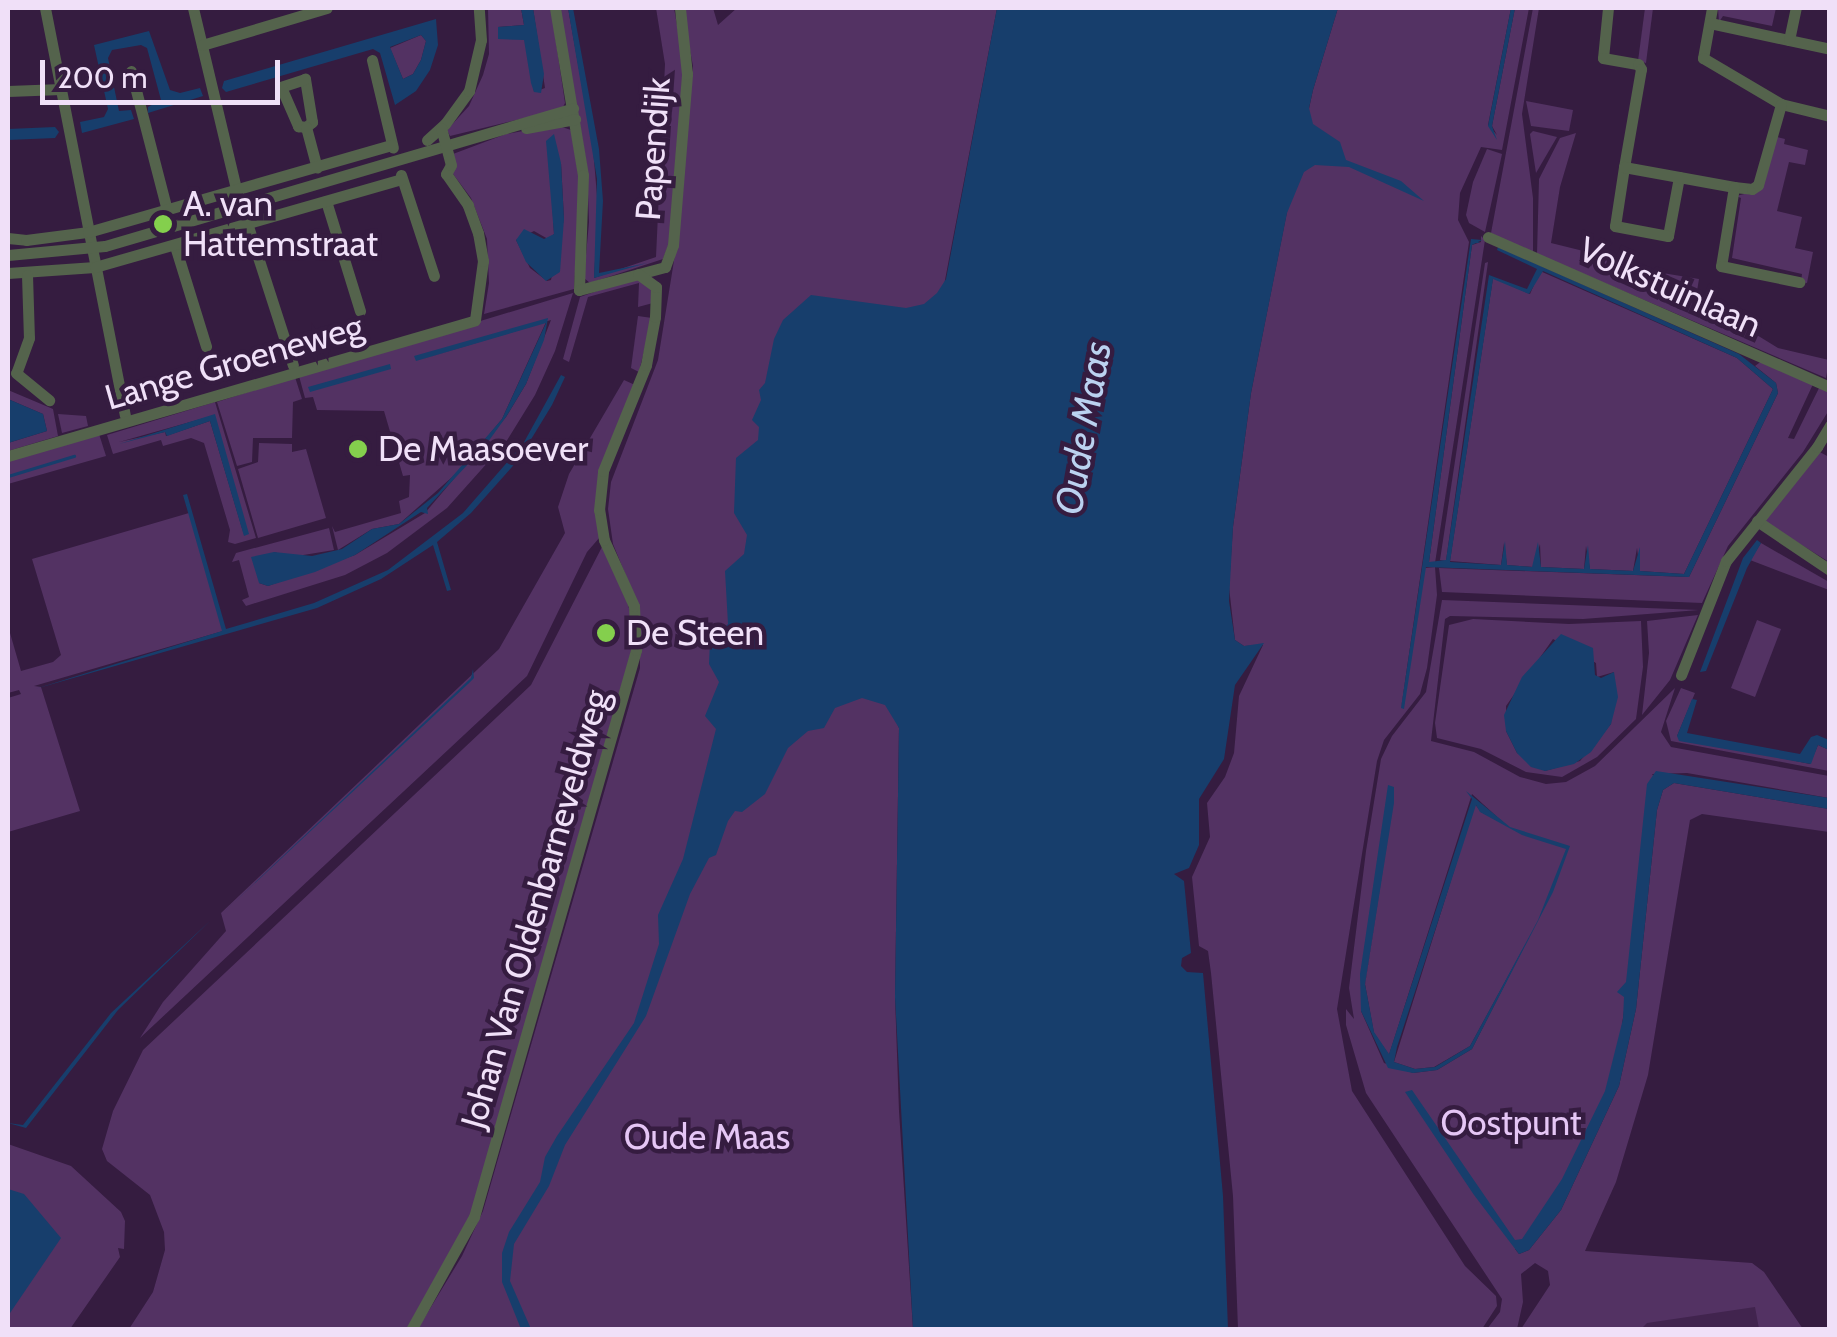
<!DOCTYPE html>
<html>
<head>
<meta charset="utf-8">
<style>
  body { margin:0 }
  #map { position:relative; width:1837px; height:1337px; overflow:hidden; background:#351c40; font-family:Cabin,sans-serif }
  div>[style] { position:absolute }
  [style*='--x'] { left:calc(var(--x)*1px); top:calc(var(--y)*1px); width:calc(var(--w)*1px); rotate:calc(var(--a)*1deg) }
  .built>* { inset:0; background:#41244e }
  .green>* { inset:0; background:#533263 }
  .water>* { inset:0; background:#173e6c }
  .stream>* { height:2.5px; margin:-1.25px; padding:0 1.25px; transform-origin:1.25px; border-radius:1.25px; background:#173e6c }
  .minor>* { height:11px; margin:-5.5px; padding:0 5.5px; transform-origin:5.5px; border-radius:5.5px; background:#54634c }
  .dots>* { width:28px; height:28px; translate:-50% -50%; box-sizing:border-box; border:5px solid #351c40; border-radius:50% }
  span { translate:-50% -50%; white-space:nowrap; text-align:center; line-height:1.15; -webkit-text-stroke:9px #351c40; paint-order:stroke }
  .street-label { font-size:35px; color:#f0e0f8 }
  .poi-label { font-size:35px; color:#f0e0f8 }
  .left { translate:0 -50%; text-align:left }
  .park-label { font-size:35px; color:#e5c6f5 }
  .water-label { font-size:38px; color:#bbd2f0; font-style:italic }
  .frame { position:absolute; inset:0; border:10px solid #f0e0f8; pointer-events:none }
  .scale { position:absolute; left:40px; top:60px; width:240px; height:45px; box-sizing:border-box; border:5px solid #f0e0f8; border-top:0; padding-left:12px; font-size:30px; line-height:35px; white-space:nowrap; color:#f0e0f8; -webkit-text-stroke:8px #351c40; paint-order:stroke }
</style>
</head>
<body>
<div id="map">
  <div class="built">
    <div style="clip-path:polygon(1766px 1292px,1790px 1330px,1525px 1330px)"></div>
  </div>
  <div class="green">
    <div style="clip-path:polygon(488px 8px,521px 8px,524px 25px,498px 27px,498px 39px,524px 39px,527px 44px,534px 92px,545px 88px,533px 8px,551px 8px,565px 103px,562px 109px,450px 136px,447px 130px,469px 106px,483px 75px,489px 54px)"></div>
    <div style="clip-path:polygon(560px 8px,568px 8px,593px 148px,598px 208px,594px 278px,656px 257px,665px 64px,656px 8px,674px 8px,681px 48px,683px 71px,669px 243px,663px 259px,590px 283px,584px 278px,589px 222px,587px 167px)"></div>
    <div style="clip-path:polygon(682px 8px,713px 8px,718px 25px,737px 8px,997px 8px,945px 280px,892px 712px,899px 728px,895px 997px,899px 1111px,913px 1329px,417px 1330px,462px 1256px,483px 1211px,640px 668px,640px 610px,613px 544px,608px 509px,611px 482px,658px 360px,677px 242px,693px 66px)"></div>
    <div style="clip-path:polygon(1338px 8px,1511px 8px,1488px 125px,1497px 135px,1492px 126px,1515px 8px,1529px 8px,1502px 150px,1481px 147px,1460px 193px,1458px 220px,1469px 242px,1401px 709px,1425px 568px,1435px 567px,1437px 595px,1427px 668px,1420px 694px,1384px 740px,1377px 761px,1337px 1009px,1352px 1091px,1465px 1266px,1496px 1296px,1497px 1306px,1482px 1329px,1238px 1329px,1233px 1196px,1211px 973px,1208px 951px,1199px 946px,1192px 877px,1210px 837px,1207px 803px,1225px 777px,1234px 753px,1239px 696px,1263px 645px,1244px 646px,1235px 640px,1229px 587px,1233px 527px,1251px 393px,1287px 212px,1313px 90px)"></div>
    <div style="clip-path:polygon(1533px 8px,1539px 8px,1522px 114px,1533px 198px,1533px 255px,1491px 233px)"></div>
    <div style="clip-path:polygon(1645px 8px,1653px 8px,1646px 63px,1638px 61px)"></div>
    <div style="clip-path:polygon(1718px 8px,1776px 8px,1772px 26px,1723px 16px,1719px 22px)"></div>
    <div style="clip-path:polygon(421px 35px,426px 41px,421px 60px,413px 74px,403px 79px,390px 48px)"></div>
    <div style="clip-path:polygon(1526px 101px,1573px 110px,1569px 131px,1531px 126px)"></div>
    <div style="clip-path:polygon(evenodd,556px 125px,571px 130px,580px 185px,574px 289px,484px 314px,489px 283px,487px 239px,471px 198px,453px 174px,453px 154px,506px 134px,556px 125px,561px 163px,564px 219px,551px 280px,547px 281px,530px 268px,516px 240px,534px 231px,548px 239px,554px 234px,552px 200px,561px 163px)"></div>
    <div style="clip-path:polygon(1533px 131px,1557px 137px,1536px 173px,1530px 134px)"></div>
    <div style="clip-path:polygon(1576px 133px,1560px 187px,1551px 243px,1632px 263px,1632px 268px,1699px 279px,1695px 303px,1721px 313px,1778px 348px,1829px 360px,1826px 378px,1537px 254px,1539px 179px,1560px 138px)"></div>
    <div style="clip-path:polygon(1777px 137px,1785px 139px,1784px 144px,1808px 150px,1805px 165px,1789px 162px,1777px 211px,1802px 217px,1795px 248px,1813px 252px,1807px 283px,1801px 282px,1802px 274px,1732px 258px,1741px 198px,1736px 196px,1761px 190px)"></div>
    <div style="clip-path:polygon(1487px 149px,1502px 154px,1485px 232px,1469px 223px,1466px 215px,1473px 182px)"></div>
    <div style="clip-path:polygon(1481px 236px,1485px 240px,1435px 563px,1429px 562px,1472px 245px,1481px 242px)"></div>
    <div style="clip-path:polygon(1488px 262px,1446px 561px,1440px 560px,1485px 263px)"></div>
    <div style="clip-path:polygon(1540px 271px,1737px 358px,1773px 389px,1684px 574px,1640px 571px,1637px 548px,1633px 571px,1590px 569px,1586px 546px,1584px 569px,1541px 567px,1540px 544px,1533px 567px,1507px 565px,1504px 543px,1501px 565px,1450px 561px,1493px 278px,1530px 294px)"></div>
    <div style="clip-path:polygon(634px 278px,651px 286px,653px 303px,638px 307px,639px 283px,588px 297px,569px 362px,563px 359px,580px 297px)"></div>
    <div style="clip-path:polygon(573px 293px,555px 351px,535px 395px,506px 442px,447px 508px,387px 553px,345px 575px,246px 606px,242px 600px,249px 597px,239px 560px,232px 562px,236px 553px,329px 528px,334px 550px,291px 557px,274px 552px,259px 583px,268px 586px,355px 555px,425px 513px,506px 417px,526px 384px,551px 320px,416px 361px,546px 322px,502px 419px,459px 471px,399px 524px,372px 529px,338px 550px,332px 526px,335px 532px,401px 513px,399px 501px,409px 497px,410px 475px,403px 476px,384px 411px,317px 410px,313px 397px,305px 398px,299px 376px)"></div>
    <div style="clip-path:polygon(638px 316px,652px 318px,639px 372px,631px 368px)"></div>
    <div style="clip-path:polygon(1763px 360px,1814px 382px,1788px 438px,1794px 439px,1820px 386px,1829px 387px,1829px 410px,1803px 452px,1728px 546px,1702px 603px,1442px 592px,1439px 568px,1689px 577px,1778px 393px,1776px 383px,1755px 366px)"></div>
    <div style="clip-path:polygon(295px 377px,302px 399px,293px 402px,292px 438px,253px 438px,252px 462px,237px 466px,217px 402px)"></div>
    <div style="clip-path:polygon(624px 380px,635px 385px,604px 459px,600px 537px,587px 552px,527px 676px,140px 1038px,163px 1002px,226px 931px,221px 913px,499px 649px,565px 533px,558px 507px,569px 474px)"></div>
    <div style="clip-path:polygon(8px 390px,53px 409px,58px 436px,8px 451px,8px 443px,47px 431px,43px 414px,8px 399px)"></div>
    <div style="clip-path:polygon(evenodd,215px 402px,256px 538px,235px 544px,228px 542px,230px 530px,204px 443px,191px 438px,163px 446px,161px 440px,113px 454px,107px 435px,215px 402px,215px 415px,215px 419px,244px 535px,210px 421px,166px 436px,165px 432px,119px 442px,215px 415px)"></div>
    <div style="clip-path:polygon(58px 414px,86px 416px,88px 426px,62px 433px)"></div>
    <div style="clip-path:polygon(99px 434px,106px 456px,8px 484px,8px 459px)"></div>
    <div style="clip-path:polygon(259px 443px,292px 444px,292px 452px,306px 449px,326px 518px,258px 538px,238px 469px,258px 462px)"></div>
    <div style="clip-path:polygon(1816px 450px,1829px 457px,1829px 562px,1765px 522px,1763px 514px)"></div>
    <div style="clip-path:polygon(189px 513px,223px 631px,34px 686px,41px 687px,80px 811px,8px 832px,8px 698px,21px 694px,19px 690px,8px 693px,8px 626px,21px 671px,53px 662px,61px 655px,32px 559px)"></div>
    <div style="clip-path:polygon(1761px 543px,1829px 582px,1829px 590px,1750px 560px)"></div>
    <div style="clip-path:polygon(603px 545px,621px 580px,632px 619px,633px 645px,471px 1214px,407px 1329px,129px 1329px,153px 1292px,165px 1250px,164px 1232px,150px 1195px,107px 1161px,102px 1149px,113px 1111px,143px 1050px,531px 685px)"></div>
    <div style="clip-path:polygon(evenodd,1442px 600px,1699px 610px,1583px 619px,1450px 616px,1445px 619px,1431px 741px,1474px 752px,1520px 777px,1546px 784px,1566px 782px,1595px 766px,1675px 688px,1661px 732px,1671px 747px,1829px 776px,1829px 798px,1687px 773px,1652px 774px,1658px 782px,1613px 1085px,1566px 1188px,1515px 1249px,1519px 1254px,1529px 1250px,1561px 1210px,1619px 1086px,1636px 1009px,1657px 810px,1663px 790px,1674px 783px,1829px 809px,1829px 832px,1702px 814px,1690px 820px,1648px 1075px,1616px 1182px,1585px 1251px,1752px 1263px,1764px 1272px,1803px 1329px,1759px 1329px,1755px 1307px,1647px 1323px,1641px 1329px,1521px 1329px,1550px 1285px,1548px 1271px,1535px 1263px,1521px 1274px,1523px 1302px,1517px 1329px,1487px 1329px,1500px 1312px,1502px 1299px,1366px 1093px,1346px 1025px,1346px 1009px,1354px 1019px,1349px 988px,1366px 851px,1381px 759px,1392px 736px,1426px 692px,1442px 600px,1395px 791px,1365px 984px,1374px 1033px,1389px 1055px,1472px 794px,1506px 825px,1481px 812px,1475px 804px,1394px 1062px,1415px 1069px,1434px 1067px,1470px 1046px,1525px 945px,1472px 1049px,1437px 1070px,1413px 1073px,1384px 1063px,1361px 1011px,1395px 791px)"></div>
    <div style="clip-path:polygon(1698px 615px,1670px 680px,1642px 715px,1649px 653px,1647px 621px)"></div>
    <div style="clip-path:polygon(evenodd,1473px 619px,1569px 624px,1641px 621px,1643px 667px,1636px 719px,1597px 757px,1562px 777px,1526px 772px,1481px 749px,1437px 738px,1435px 723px,1449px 625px,1473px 619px,1553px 639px,1596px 663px,1597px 677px,1614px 672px,1611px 724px,1580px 761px,1545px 771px,1517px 753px,1506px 731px,1506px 706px,1553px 639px)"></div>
    <div style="clip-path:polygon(1757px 620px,1781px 629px,1755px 697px,1731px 688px)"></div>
    <div style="clip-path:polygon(1681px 688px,1695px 693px,1677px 736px,1810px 764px,1818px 745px,1829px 750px,1829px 771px,1671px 741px,1666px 721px)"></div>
    <div style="clip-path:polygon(8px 1144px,71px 1166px,121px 1212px,125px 1221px,124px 1249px,118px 1248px,120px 1257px,70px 1329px,8px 1330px)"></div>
  </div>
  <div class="water">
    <div style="clip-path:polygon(521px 8px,533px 8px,544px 74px,541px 93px,534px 92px,531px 83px,524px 40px,498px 39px,498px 27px,524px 25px)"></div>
    <div style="clip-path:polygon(568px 8px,573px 8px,599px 149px,603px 201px,599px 273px,647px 263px,594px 278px,597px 179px)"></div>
    <div style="clip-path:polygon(997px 8px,1338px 8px,1313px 90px,1309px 108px,1313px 124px,1340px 142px,1346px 160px,1401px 181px,1424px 201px,1349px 167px,1315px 165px,1304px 172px,1287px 213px,1251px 393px,1233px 527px,1229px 601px,1235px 640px,1244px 646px,1264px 643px,1235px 685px,1224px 759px,1199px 799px,1199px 845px,1189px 868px,1174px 874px,1184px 881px,1191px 953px,1182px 958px,1181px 966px,1187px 972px,1203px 973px,1223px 1196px,1228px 1329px,913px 1329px,895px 997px,899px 728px,885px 705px,862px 698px,835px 708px,824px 728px,808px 731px,788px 748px,765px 794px,742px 812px,735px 811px,728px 821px,716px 855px,709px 858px,690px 894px,646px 1016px,565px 1145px,549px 1186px,514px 1244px,510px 1281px,531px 1329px,521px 1329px,502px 1282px,502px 1253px,509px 1232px,540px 1182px,545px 1157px,557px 1136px,634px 1023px,659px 944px,658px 915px,683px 859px,716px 729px,705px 716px,719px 682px,709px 664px,710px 641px,728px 624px,725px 571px,744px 554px,747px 535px,734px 513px,736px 458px,758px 440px,759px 427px,752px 420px,761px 400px,759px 390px,765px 383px,774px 339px,783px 320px,811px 295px,906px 308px,924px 304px,937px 293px,946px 279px)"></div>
    <div style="clip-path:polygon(1511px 8px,1515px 8px,1492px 126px,1497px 140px,1488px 126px)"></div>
    <div style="clip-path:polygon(evenodd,436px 19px,438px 45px,430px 70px,416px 91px,395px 105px,380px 53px,373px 49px,226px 92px,222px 88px,224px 81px,436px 19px,421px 35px,426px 41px,421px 60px,413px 74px,403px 79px,390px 47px,421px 35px)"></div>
    <div style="clip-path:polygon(149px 31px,170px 90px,180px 93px,200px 88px,203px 96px,148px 113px,148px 107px,161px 100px,147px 48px,141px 45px,112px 50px,108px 58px,119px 111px,131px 110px,134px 119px,82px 133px,80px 122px,104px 117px,108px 109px,94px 45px)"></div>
    <div style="clip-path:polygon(55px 127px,59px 132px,55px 138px,8px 140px,8px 129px)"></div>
    <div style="clip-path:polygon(554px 134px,561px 163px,564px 219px,560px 272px,546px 281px,526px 262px,516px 240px,524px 229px,544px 239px,554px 234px,546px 141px)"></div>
    <div style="clip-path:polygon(evenodd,1471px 239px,1482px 240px,1472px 245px,1429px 562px,1446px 560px,1489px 275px,1527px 289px,1537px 269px,1497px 250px,1498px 247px,1739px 354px,1776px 383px,1778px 393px,1689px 577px,1426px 567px,1404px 709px,1401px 708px,1471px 239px,1543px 271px,1737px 358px,1773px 389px,1684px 574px,1640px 571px,1640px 547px,1633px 571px,1590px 569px,1588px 545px,1584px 569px,1541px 567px,1538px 542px,1532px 567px,1507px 565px,1505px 541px,1501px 565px,1450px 562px,1493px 279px,1529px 294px,1543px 271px)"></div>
    <div style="clip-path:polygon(548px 318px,544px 340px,526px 384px,506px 417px,485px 446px,427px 508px,428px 514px,421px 512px,355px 555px,315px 572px,268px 586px,259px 583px,251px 557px,274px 552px,312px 556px,342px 549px,372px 529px,399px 524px,438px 493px,502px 419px,546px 323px,416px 361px,414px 356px)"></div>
    <div style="clip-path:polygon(390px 364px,391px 369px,310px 392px,308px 387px)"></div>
    <div style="clip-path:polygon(561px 375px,565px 377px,552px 405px,519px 459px,471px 513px,437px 542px,451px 590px,447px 591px,433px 545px,381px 579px,317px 608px,35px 689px,222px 631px,183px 495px,187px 494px,226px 629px,314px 603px,388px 570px,463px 513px,523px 444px)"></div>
    <div style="clip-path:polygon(8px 399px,43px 414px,47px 431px,8px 443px)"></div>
    <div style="clip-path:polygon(215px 414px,249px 534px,244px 536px,210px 421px,167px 436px,165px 432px,119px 444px)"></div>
    <div style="clip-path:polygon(1757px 540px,1761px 543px,1747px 568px,1706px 671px,1700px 672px,1743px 558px)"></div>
    <div style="clip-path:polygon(1561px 634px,1593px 648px,1595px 675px,1601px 678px,1614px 672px,1618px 697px,1611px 724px,1591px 752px,1574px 764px,1545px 771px,1531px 767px,1517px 753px,1506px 731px,1504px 715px,1522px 677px)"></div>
    <div style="clip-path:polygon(473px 669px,474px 678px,468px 684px,225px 911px,471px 678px)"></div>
    <div style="clip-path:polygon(1692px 699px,1697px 700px,1687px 733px,1800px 754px,1811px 737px,1817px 735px,1829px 740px,1829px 750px,1818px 745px,1811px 764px,1679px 741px,1677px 736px)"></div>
    <div style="clip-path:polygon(1656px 771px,1829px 798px,1829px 809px,1674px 783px,1663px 790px,1657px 810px,1636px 1009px,1619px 1086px,1561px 1210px,1529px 1250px,1519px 1254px,1474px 1195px,1405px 1092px,1412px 1090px,1515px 1240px,1522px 1239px,1562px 1179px,1605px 1091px,1623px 1019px,1624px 997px,1617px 992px,1626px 982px,1647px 784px)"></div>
    <div style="clip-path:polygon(evenodd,1388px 785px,1394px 787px,1394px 803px,1365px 984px,1374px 1032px,1389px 1054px,1472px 799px,1466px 791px,1510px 827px,1570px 846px,1553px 892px,1472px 1049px,1437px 1070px,1413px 1073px,1388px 1068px,1361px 1011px,1360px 974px,1388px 785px,1476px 805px,1480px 812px,1522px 835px,1566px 849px,1538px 920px,1470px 1046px,1435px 1067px,1415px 1069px,1394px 1062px,1397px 1047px,1476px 805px)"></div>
    <div style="clip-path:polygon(211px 920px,118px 1010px,26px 1128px,8px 1123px,23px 1125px,111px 1013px)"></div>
    <div style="clip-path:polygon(8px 1189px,24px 1194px,61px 1238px,8px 1316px)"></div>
  </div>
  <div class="stream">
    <div style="--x:8;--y:476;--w:69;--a:-16.9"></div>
  </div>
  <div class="minor">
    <div style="--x:45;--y:8;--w:415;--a:78.9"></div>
    <div style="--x:193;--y:8;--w:186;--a:76.6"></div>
    <div style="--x:236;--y:189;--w:185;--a:72.1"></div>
    <div style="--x:555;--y:8;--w:169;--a:80.5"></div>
    <div style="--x:583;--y:175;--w:115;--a:92"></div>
    <div style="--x:579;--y:290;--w:89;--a:-15"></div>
    <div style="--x:665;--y:267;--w:23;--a:-70"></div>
    <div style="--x:673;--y:245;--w:172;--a:-85.3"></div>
    <div style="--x:687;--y:74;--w:66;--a:-96.1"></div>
    <div style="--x:1608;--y:8;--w:50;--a:95.7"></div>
    <div style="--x:1603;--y:58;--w:36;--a:10"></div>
    <div style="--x:1638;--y:64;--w:6;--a:59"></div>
    <div style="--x:1641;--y:69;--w:99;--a:99.8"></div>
    <div style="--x:1712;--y:8;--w:51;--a:100.2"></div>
    <div style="--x:1703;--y:58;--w:91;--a:30.5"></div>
    <div style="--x:1781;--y:104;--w:50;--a:13.8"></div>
    <div style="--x:1710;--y:23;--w:123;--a:12.2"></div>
    <div style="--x:1789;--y:40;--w:33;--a:-78"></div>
    <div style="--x:202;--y:45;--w:130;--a:-16.5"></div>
    <div style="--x:372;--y:60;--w:90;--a:76.6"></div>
    <div style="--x:131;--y:71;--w:144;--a:75.5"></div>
    <div style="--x:8;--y:91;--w:53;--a:-2.2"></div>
    <div style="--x:306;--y:127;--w:8;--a:-40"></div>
    <div style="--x:312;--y:122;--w:44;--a:-99.2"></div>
    <div style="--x:305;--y:79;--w:25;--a:162"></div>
    <div style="--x:281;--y:87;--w:43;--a:66.4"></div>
    <div style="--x:298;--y:126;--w:8;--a:7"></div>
    <div style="--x:306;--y:127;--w:42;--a:75"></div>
    <div style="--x:526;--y:128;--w:50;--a:-10.4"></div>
    <div style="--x:427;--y:140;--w:24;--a:-42"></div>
    <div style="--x:445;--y:124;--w:41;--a:-54"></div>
    <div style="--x:469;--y:91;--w:52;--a:-76.8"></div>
    <div style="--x:481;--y:40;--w:32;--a:-94"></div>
    <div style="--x:401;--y:175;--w:106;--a:71.9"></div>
    <div style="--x:1679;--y:177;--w:60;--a:100.6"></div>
    <div style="--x:1668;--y:236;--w:54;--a:-169.3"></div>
    <div style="--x:1615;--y:226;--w:60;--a:-81.3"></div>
    <div style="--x:1624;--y:167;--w:112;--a:10.3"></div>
    <div style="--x:1734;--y:187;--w:18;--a:6"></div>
    <div style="--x:1752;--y:189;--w:7;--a:-34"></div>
    <div style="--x:1758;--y:185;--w:84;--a:-74.1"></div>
    <div style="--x:1734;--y:187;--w:80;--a:99.3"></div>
    <div style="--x:1721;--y:266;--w:80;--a:11.6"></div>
    <div style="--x:326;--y:201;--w:115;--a:72.8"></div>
    <div style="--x:1488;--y:237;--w:373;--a:23.7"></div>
    <div style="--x:8;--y:238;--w:18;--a:6"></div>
    <div style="--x:26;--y:240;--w:63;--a:-7.4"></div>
    <div style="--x:88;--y:232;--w:316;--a:-16"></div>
    <div style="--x:175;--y:246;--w:105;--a:72.8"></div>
    <div style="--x:8;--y:255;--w:97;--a:-5.3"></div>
    <div style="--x:105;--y:246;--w:488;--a:-16.4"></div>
    <div style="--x:8;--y:273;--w:87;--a:-3.9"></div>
    <div style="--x:95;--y:267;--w:319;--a:-16"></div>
    <div style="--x:27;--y:275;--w:63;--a:88.2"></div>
    <div style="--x:29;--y:338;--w:37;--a:110"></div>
    <div style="--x:16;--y:373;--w:43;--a:39.3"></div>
    <div style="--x:8;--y:456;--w:486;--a:-16.2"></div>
    <div style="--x:475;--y:320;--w:60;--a:-82.3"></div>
    <div style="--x:483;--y:261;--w:28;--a:-100"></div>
    <div style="--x:478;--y:233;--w:30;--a:-110"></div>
    <div style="--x:468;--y:205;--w:38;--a:-125"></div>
    <div style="--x:446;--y:174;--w:10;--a:-61"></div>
    <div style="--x:451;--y:165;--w:38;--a:-105"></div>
    <div style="--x:1757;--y:521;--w:88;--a:33.9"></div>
    <div style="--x:1681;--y:675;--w:123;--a:-68.5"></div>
    <div style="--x:1726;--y:561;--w:146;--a:-51.4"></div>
    <div style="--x:1817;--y:447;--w:26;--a:-59"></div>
    <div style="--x:411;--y:1330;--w:129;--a:-60.9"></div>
    <div style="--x:474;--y:1217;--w:590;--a:-74.05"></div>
    <div style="--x:636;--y:650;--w:44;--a:-92.6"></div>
    <div style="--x:634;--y:606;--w:72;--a:-114.4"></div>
    <div style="--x:604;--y:540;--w:30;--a:-99"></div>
    <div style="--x:599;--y:510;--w:39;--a:-84"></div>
    <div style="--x:603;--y:471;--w:114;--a:-67.9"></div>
    <div style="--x:646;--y:365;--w:49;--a:-79.4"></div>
    <div style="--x:655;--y:317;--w:30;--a:-88"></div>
    <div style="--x:656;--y:287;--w:22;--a:-144"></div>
  </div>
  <div class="dots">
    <div style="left:163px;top:224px;background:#84cf4d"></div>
    <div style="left:358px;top:449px;background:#84cf4d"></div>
    <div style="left:606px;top:633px;background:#84cf4d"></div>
  </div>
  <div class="street-label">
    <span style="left:653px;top:149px;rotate:-86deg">Papendijk</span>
    <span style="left:1670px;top:287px;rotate:24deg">Volkstuinlaan</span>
    <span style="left:234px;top:362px;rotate:-16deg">Lange Groeneweg</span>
    <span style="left:535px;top:909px;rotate:-74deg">Johan Van Oldenbarneveldweg</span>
  </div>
  <div class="poi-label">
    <span class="left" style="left:183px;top:224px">A. van<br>Hattemstraat</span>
    <span class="left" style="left:378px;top:449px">De Maasoever</span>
    <span class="left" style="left:626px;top:633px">De Steen</span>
  </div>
  <div class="park-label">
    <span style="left:1511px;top:1123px">Oostpunt</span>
    <span style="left:707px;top:1137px">Oude Maas</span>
  </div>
  <div class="water-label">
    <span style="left:1083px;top:428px;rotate:-80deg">Oude Maas</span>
  </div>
  <div class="frame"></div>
  <div class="scale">200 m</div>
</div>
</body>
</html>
